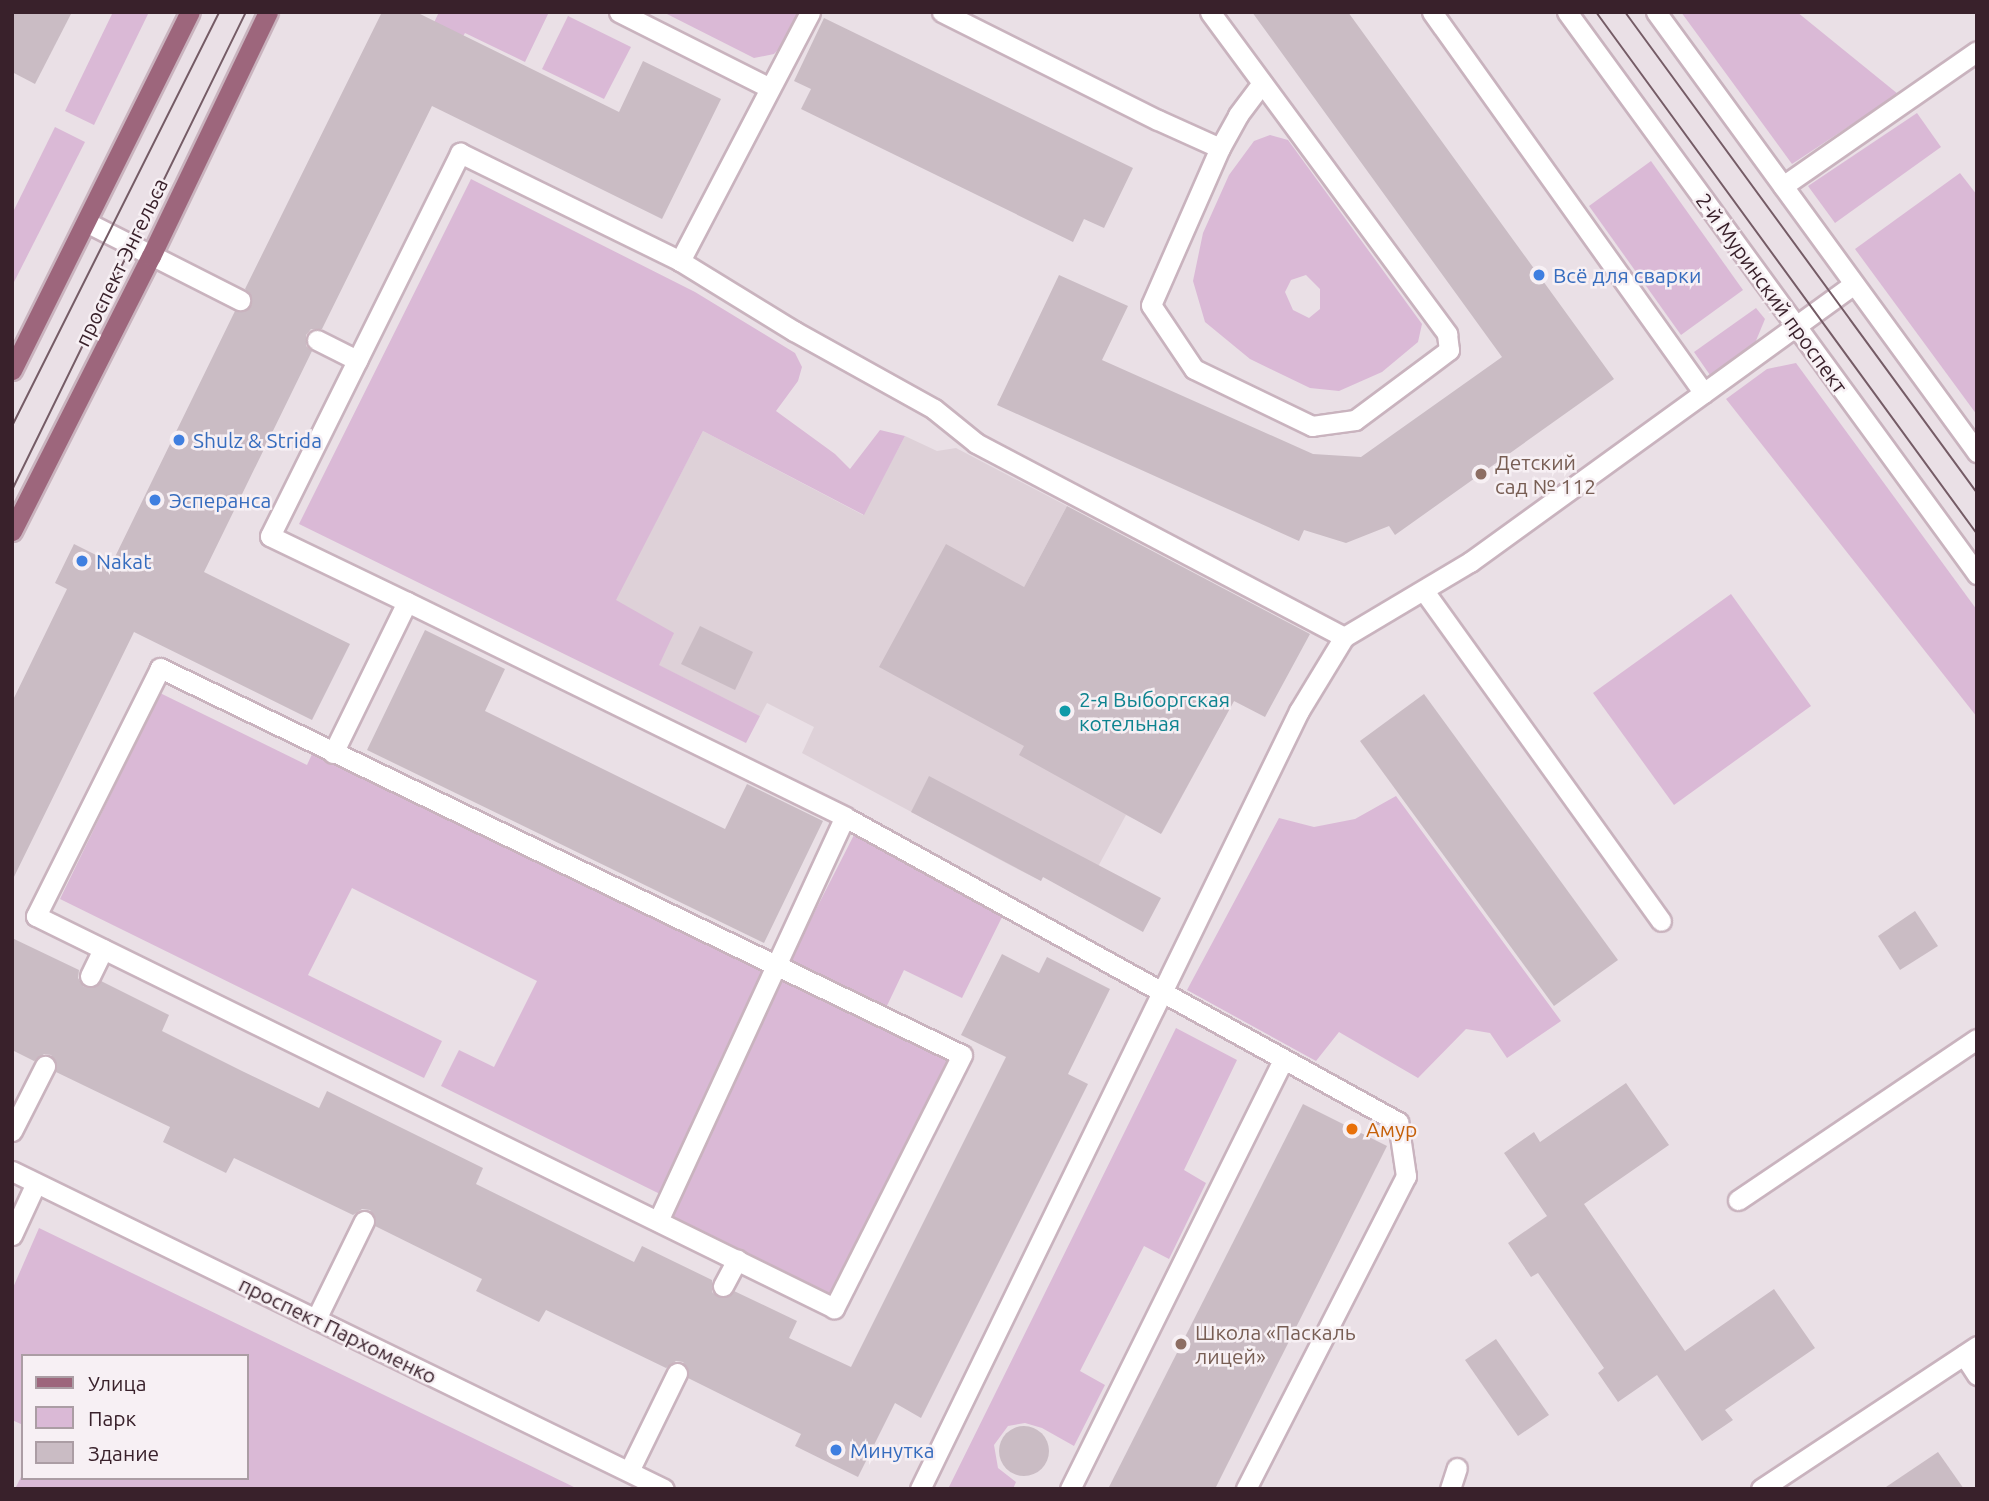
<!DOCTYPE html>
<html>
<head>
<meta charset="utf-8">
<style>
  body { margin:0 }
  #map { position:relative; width:1989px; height:1501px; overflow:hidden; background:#eae0e6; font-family:Ubuntu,sans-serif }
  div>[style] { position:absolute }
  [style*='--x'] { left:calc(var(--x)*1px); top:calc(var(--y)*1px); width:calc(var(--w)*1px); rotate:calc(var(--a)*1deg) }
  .built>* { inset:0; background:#ded1d8 }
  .green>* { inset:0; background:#dab9d6 }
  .building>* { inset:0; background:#cabcc4 }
  .round { border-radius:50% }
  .roads { filter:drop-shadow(2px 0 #c9b3be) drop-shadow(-2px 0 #c9b3be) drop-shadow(0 2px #c9b3be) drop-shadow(0 -2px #c9b3be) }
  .service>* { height:19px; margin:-9.5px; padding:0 9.5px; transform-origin:9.5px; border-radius:9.5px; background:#fff }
  .minor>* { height:19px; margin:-9.5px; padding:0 9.5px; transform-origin:9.5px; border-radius:9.5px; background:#fff }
  .secondary>* { height:19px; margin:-9.5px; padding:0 9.5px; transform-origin:9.5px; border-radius:9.5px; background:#fff }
  .primary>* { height:19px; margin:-9.5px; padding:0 9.5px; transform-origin:9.5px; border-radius:9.5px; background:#9d667c }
  .tram>* { height:2px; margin:-1px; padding:0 1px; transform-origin:1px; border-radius:1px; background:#755c66 }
  .dots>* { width:19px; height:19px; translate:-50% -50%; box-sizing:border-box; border:4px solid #f7f0f4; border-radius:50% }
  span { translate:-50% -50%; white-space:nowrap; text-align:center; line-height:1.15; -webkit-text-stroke:5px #f7f0f4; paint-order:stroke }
  .street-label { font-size:21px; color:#39212b }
  .shop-label { font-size:21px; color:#366cbe }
  .left { translate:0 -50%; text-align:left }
  .education-label { font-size:21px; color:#785e54 }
  .culture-label { font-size:21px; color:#0d838f }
  .food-label { font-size:21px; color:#c56008 }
  .frame { position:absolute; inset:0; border:14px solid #39212b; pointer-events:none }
  .legend { position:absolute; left:21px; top:1354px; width:228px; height:126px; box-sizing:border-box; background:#f7f0f4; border:2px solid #ab9da4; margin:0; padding:9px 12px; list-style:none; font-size:21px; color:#39212b }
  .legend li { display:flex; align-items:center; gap:14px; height:35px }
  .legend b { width:35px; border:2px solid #ab9da4 }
</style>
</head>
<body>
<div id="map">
  <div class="built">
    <div style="clip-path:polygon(703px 431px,863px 515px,905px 436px,937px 451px,956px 448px,1067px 506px,1024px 587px,1234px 701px,1162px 833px,1126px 815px,1081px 898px,1043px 876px,1041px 881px,1006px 863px,802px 753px,814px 727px,767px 703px,760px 716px,658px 665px,615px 600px)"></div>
  </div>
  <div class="green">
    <div style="clip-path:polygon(113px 12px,149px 12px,94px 125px,65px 111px)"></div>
    <div style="clip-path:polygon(439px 12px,549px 12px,525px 62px,465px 33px,459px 43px,431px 29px)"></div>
    <div style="clip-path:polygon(663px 12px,802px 12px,786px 42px,774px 54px,754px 58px)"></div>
    <div style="clip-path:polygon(1681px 12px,1797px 12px,1898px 94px,1792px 164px)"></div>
    <div style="clip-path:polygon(568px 16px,631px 47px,604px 99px,542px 69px)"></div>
    <div style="clip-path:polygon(1917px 113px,1941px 147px,1835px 223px,1808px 186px)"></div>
    <div style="clip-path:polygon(55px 127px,85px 142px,13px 284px,12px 214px)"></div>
    <div style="clip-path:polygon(evenodd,1270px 135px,1288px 140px,1422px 324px,1418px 342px,1382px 372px,1339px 391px,1310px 388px,1250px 359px,1205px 322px,1193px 281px,1203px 233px,1229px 175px,1254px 141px,1270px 135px,1306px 275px,1320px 289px,1320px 309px,1309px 318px,1293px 310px,1285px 292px,1291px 280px,1306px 275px)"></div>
    <div style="clip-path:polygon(1651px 161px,1743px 290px,1681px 335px,1589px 206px)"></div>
    <div style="clip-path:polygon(1960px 173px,1977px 195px,1977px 415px,1855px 249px)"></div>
    <div style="clip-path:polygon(471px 179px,695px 292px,795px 353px,802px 367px,798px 381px,776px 411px,835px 454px,850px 469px,880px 430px,905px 436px,864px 515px,703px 431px,616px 600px,674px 633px,659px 665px,760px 716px,746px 743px,299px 524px)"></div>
    <div style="clip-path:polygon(1756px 308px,1765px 319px,1753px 348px,1712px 378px,1694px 352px)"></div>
    <div style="clip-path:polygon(1796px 363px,1977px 610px,1977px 717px,1726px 399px,1767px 369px)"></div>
    <div style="clip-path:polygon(1731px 594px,1811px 706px,1674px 805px,1593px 693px)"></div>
    <div style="clip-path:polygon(160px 693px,307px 765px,313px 752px,763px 967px,766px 973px,662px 1195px,441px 1086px,459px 1050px,494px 1067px,537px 981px,352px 888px,308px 975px,442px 1041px,424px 1078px,60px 899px)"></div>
    <div style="clip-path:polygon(1396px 796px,1561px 1021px,1507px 1058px,1490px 1033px,1466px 1029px,1418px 1078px,1339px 1032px,1316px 1061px,1187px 990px,1279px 818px,1314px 827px,1355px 819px)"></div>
    <div style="clip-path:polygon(855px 833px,1004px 913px,962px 998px,904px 970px,884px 1012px,788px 964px)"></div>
    <div style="clip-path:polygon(780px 977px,950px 1059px,831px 1298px,669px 1217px)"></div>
    <div style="clip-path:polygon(1176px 1028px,1237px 1060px,1184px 1170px,1206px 1183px,1169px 1259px,1144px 1246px,1080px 1371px,1105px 1385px,1074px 1446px,1042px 1428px,1025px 1423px,1008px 1426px,994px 1445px,998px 1468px,1016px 1482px,1013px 1489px,948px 1489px)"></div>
    <div style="clip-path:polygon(39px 1228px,578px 1489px,15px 1489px,23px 1473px,23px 1478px,247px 1478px,247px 1356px,23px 1356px,23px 1425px,12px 1420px,12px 1290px)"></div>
  </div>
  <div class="building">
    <div style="clip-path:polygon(12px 12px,72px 12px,35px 84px,12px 72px)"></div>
    <div style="clip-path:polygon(382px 12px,416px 12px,619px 112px,643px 61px,721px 99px,662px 219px,432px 106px,322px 329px,311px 329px,306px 335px,306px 346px,312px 351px,204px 572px,350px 644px,312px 720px,134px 632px,12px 881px,12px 702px,67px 589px,55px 583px,74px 544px,112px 563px,235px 311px,246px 311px,251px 305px,251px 294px,245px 289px)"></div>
    <div style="clip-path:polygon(1252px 12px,1348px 12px,1614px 379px,1395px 535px,1389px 526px,1346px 543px,1304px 530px,1299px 541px,997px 405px,1059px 275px,1128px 306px,1102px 360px,1313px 454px,1361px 457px,1502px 357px)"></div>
    <div style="clip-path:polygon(824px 18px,1133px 168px,1104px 228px,1084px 219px,1073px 242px,801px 109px,811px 89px,794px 81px)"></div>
    <div style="clip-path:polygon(1067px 506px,1310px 634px,1265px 717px,1234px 701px,1161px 834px,1019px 755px,1024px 746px,879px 667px,946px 544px,1024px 587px)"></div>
    <div style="clip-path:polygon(700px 626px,753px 652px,735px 690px,681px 664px)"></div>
    <div style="clip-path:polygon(425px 630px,505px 669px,485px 711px,725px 829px,747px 784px,823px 821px,764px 943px,367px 750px)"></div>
    <div style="clip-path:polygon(1424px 694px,1618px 960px,1554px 1006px,1360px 741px)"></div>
    <div style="clip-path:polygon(929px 776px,1161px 898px,1143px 932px,1043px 877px,1041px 881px,911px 812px)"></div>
    <div style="clip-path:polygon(1915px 911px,1938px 946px,1900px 970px,1878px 936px)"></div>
    <div style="clip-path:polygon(12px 938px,79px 970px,78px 978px,84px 987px,92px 988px,101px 981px,169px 1015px,162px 1031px,242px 1071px,319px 1108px,327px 1091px,483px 1168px,476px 1184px,557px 1224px,634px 1262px,642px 1246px,712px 1280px,712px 1292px,718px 1297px,729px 1297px,734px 1291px,797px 1321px,789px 1338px,851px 1367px,1006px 1057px,961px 1035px,1002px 954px,1039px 973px,1047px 957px,1110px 989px,1068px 1074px,1088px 1084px,921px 1418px,895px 1403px,858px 1477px,795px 1446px,801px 1434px,688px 1378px,689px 1371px,683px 1362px,676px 1361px,666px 1368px,546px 1310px,539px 1322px,476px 1291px,482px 1279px,375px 1226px,376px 1219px,370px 1210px,362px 1209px,353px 1215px,234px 1158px,226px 1173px,163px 1142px,170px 1127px,56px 1072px,57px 1065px,51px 1055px,44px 1054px,34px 1061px,12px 1050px)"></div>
    <div style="clip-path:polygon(1626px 1083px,1669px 1145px,1584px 1204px,1685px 1351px,1774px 1289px,1815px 1348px,1725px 1410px,1733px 1420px,1702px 1441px,1657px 1375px,1618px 1402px,1598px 1373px,1604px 1368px,1538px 1273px,1531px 1277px,1508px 1243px,1547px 1216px,1504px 1153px,1534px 1132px,1540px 1142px)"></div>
    <div style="clip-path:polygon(1303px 1104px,1387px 1146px,1215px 1489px,1108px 1489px)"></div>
    <div style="clip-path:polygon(1496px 1339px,1549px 1415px,1518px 1436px,1465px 1360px)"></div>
    <div class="round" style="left:999px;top:1426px;width:50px;height:50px"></div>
    <div style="clip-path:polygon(1938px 1452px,1964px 1489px,1883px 1489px)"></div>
  </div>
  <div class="roads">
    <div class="service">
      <div style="--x:619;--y:12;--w:169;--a:26.7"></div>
      <div style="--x:942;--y:12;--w:241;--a:26.6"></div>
      <div style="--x:1158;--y:120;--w:68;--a:24.3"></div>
      <div style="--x:1210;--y:12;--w:400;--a:53.6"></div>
      <div style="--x:1447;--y:334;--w:16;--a:83"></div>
      <div style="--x:1449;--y:350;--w:117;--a:143.3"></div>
      <div style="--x:1355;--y:420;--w:43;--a:172.1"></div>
      <div style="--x:1312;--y:426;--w:131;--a:-154.2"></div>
      <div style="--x:1194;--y:369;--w:77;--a:-123.9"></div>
      <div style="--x:1151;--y:305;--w:171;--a:-66.3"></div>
      <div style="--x:1220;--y:148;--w:38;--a:-61"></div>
      <div style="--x:1238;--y:115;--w:40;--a:-53"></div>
      <div style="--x:1432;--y:12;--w:468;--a:54.5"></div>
      <div style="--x:1783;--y:186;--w:236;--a:-34.8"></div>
      <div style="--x:86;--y:222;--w:173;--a:26.9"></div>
      <div style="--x:680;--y:261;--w:281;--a:-62.4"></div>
      <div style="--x:317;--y:340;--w:45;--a:26.6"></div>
      <div style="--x:1424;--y:591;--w:406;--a:54.3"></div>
      <div style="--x:407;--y:602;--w:488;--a:26.1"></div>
      <div style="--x:845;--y:817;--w:632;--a:28.88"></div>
      <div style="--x:1398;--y:1122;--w:55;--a:81.6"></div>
      <div style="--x:1406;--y:1176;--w:352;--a:117.1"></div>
      <div style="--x:160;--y:668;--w:890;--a:25.76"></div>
      <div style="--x:962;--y:1055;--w:284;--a:116.8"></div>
      <div style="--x:834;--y:1308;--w:889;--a:-153.84"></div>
      <div style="--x:36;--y:916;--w:277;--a:-63.4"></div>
      <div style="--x:333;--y:753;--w:168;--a:-63.9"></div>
      <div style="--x:407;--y:602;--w:152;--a:-154.3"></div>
      <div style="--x:270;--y:536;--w:428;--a:-63.6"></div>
      <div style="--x:460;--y:153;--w:245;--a:26.1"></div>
      <div style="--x:680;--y:261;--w:134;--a:31.6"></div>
      <div style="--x:794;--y:331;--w:160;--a:29.1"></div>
      <div style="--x:934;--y:409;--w:54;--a:39"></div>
      <div style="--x:976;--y:443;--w:416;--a:27.8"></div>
      <div style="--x:1344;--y:637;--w:147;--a:-30.8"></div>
      <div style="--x:1470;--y:562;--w:474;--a:-35.9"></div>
      <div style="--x:90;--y:976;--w:30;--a:-64"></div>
      <div style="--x:12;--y:1131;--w:73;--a:-63.1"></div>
      <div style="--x:1738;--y:1200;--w:288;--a:-34"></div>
      <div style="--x:658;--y:1221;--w:445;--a:-65.2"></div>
      <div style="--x:12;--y:1235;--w:57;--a:-65.2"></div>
      <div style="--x:723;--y:1286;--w:30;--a:-62"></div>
      <div style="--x:316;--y:1319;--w:109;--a:-63.9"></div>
      <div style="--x:1964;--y:1355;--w:24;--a:57"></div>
      <div style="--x:629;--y:1471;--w:109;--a:-63.9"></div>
      <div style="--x:920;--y:1489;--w:865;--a:-64.03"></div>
      <div style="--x:1299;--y:711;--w:87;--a:-58.7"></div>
      <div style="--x:1070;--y:1489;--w:479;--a:-63.6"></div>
      <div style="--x:1450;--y:1489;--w:22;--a:-72"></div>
      <div style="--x:1761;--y:1489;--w:259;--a:-33.5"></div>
    </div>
    <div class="minor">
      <div style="--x:12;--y:1171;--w:725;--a:26"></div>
    </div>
    <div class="secondary">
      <div style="--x:1567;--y:12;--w:696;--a:53.89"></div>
      <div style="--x:1656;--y:12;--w:545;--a:53.89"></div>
    </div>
    <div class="primary">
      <div style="--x:12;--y:370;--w:400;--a:-63.6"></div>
      <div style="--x:12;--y:531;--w:308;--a:-63.2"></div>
      <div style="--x:151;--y:256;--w:271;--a:-64.4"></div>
    </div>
  </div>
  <div class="tram">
    <div style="--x:1596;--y:12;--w:646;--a:53.87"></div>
    <div style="--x:1625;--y:12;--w:596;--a:53.8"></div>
    <div style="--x:12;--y:426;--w:463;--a:-63.4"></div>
    <div style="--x:12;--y:490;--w:532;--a:-63.92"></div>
  </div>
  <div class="dots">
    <div style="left:1539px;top:275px;background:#3f7fe0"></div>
    <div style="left:179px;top:440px;background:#3f7fe0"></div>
    <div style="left:1481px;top:474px;background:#8d6e63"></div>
    <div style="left:155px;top:500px;background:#3f7fe0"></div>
    <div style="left:82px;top:561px;background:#3f7fe0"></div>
    <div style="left:1065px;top:711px;background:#0f9aa8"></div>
    <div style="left:1352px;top:1129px;background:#e8710a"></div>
    <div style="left:1181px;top:1344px;background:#8d6e63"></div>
    <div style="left:836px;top:1450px;background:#3f7fe0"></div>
  </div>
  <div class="street-label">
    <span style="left:121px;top:262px;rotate:-64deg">проспект Энгельса</span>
    <span style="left:1772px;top:293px;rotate:54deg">2-й Муринский проспект</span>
    <span style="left:338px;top:1330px;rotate:26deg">проспект Пархоменко</span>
  </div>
  <div class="shop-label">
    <span class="left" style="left:1553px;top:275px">Всё для сварки</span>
    <span class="left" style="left:193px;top:440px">Shulz &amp; Strida</span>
    <span class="left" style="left:169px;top:500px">Эсперанса</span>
    <span class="left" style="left:96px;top:561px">Nakat</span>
    <span class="left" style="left:850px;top:1450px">Минутка</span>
  </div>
  <div class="education-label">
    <span class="left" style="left:1495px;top:474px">Детский<br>сад № 112</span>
    <span class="left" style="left:1195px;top:1344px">Школа «Паскаль<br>лицей»</span>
  </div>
  <div class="culture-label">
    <span class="left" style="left:1079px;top:711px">2-я Выборгская<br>котельная</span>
  </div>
  <div class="food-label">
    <span class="left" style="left:1366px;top:1129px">Амур</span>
  </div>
  <div class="frame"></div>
  <ul class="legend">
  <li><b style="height:9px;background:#9d667c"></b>Улица</li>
  <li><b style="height:19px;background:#dab9d6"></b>Парк</li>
  <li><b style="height:19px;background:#cabcc4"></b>Здание</li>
  </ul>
</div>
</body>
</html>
